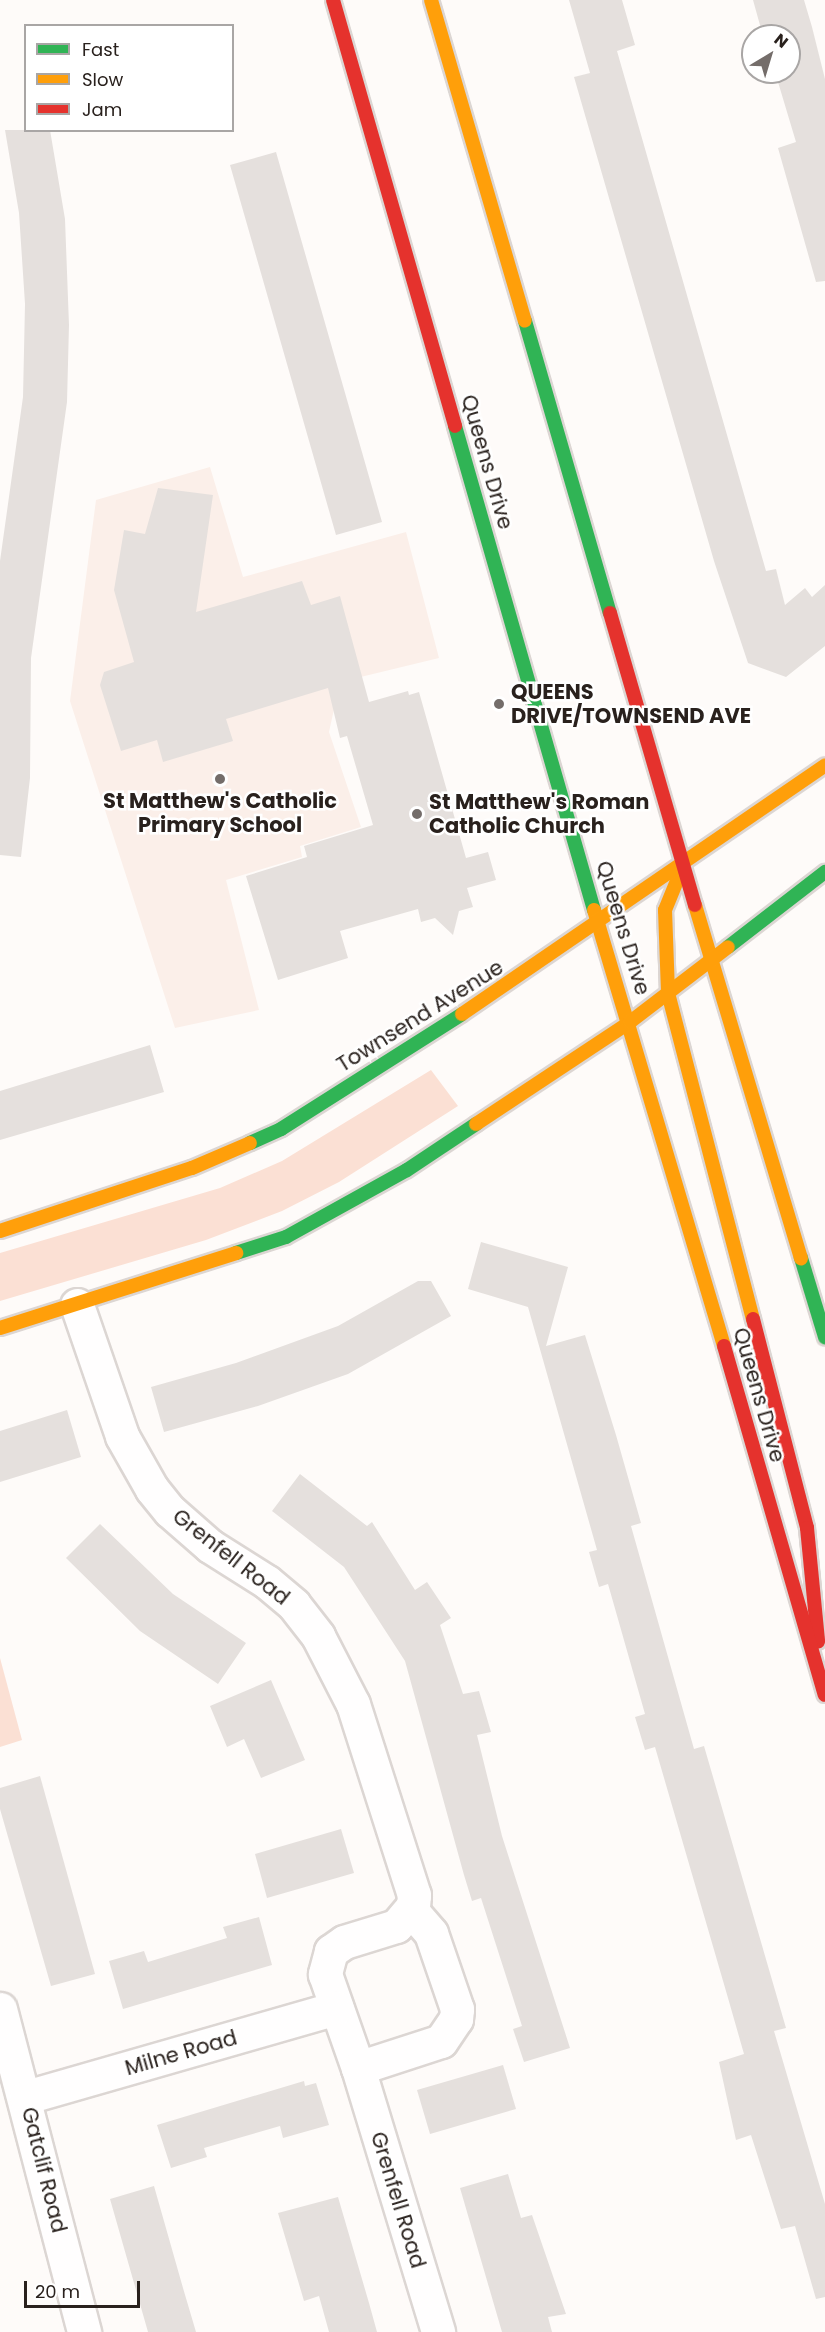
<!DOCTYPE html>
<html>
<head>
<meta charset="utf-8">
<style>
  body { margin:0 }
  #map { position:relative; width:825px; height:2332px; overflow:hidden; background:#fefbf9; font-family:Poppins,sans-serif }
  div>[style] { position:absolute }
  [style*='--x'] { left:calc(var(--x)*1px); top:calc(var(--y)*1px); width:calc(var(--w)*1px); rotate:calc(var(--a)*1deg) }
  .built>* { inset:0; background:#fbefe9 }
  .green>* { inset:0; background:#fbe0d4 }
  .building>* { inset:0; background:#e5e0dd }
  .roads { filter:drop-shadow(2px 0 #dcd6d3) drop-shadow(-2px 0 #dcd6d3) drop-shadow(0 2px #dcd6d3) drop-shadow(0 -2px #dcd6d3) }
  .street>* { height:33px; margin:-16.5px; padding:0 16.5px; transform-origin:16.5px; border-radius:16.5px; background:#fffefe }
  .fast>* { height:14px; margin:-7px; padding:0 7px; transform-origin:7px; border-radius:7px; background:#30b455 }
  .slow>* { height:14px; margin:-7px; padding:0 7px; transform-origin:7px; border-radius:7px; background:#ff9f0a }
  .jam>* { height:14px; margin:-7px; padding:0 7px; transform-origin:7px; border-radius:7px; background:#e5322d }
  .dots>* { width:16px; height:16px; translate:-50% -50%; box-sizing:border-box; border:3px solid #fff; border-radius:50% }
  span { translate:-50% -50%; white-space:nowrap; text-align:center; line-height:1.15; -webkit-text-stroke:5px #fff; paint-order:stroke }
  .street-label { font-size:21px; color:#29211d }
  .poi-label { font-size:21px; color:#29211d; font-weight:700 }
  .left { translate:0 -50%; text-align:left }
  .legend { position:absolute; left:24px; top:24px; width:210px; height:108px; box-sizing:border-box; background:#fff; border:2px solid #a9a6a5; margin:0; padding:8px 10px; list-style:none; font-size:18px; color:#29211d }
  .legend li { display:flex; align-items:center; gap:12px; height:30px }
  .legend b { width:30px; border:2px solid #a9a6a5 }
  .north { position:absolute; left:741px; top:24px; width:60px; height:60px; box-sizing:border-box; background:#fff; border:2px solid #a9a6a5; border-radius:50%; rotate:38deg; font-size:16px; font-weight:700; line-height:24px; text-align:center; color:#29211d }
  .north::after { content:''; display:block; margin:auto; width:21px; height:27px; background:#746d6a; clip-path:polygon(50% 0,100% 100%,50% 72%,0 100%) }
  .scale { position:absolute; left:24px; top:2281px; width:116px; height:27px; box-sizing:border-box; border:3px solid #29211d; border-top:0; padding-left:8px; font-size:18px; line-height:21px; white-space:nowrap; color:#29211d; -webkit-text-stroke:4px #fff; paint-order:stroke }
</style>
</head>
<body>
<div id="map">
  <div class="built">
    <div style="clip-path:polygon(210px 467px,243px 577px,406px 532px,439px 658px,340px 682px,329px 732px,361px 827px,300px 846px,302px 857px,226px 880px,259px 1010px,175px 1028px,70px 701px,96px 500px)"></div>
  </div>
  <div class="green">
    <div style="clip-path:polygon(431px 1070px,458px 1106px,339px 1182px,282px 1211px,206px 1240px,0 1301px,0 1253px,220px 1188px,282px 1161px)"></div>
    <div style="clip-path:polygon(0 1658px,22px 1740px,0 1747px)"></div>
  </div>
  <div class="building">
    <div style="clip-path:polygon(569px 0,622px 0,635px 45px,617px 51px,766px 571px,776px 569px,785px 605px,805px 588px,812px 597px,825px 585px,825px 646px,786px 677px,748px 663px,714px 561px,574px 77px,590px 73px)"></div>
    <div style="clip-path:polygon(753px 0,804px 0,812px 27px,825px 79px,825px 281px,816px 282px,778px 148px,796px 142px,775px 72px,789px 72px,789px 36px,763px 36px)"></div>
    <div style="clip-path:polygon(5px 130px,50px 130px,65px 219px,69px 325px,67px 402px,31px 658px,30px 778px,21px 857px,0 855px,0 561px,23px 397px,25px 304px,19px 213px)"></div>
    <div style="clip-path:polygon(276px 152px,382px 522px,336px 535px,230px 165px)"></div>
    <div style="clip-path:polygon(158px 488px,213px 495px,196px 612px,302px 581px,311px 605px,340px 596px,369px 702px,408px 691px,409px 695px,419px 692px,466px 858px,488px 852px,496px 880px,467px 888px,473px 907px,459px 911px,453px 935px,435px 918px,421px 922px,418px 909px,340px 931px,348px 958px,278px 980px,246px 876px,307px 857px,304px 846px,373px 825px,347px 736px,340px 738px,328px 688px,226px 719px,233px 741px,163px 762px,157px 740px,121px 751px,100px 685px,104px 672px,134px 662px,114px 590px,124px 530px,145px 534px)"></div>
    <div style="clip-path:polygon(150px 1045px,164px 1092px,0 1140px,0 1091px)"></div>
    <div style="clip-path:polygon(481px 1242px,568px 1267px,546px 1346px,585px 1335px,616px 1435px,641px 1523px,631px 1526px,694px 1749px,704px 1746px,786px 2028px,774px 2031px,825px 2204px,825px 2297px,816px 2299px,795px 2226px,781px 2229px,751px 2135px,736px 2140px,719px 2062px,744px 2054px,728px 1998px,655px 1747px,645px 1750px,635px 1717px,645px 1714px,608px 1584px,599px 1587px,589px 1552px,597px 1550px,528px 1307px,468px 1289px)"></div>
    <div style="clip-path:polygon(418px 1281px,431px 1281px,451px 1316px,348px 1374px,258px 1406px,164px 1432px,151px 1387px,236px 1363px,338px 1326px)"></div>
    <div style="clip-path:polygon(67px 1410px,81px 1457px,0 1482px,0 1431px)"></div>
    <div style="clip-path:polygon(300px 1474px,367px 1526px,372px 1522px,415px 1590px,427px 1582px,451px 1618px,440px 1625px,463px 1694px,479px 1691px,491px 1732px,477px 1735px,502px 1836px,570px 2048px,524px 2062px,513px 2029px,522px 2026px,481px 1898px,472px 1901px,464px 1875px,405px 1661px,344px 1567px,272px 1511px)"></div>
    <div style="clip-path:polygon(100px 1524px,173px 1594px,246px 1643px,218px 1684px,140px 1631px,66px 1558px)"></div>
    <div style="clip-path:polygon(271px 1680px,305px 1760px,261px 1778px,244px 1739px,227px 1747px,210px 1706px)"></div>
    <div style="clip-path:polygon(40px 1776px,95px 1974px,51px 1986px,0 1809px,0 1788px)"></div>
    <div style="clip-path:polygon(341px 1829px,354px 1873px,267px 1898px,255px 1854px)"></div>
    <div style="clip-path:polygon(259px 1917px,272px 1965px,123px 2009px,109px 1961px,144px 1951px,148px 1962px,227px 1938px,223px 1927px)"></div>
    <div style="clip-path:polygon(503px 2065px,516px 2109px,430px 2134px,417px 2090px)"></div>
    <div style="clip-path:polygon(304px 2081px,305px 2086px,316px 2083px,329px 2125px,283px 2138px,280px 2126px,204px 2148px,207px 2157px,171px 2168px,157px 2125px)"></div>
    <div style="clip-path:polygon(508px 2174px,521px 2218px,532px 2215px,566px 2314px,548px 2317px,552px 2332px,502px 2332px,460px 2188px)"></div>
    <div style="clip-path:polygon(154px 2186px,183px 2288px,196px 2332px,148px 2332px,110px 2199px)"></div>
    <div style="clip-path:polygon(338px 2197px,369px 2303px,377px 2332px,329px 2332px,319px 2296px,304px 2301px,278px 2213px)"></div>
  </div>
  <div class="roads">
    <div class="street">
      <div style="--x:77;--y:1305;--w:139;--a:71"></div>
      <div style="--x:122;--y:1436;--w:61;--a:60.5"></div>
      <div style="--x:152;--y:1489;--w:28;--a:51"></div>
      <div style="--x:170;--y:1511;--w:53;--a:41.2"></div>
      <div style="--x:210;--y:1546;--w:67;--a:32.3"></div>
      <div style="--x:267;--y:1582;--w:35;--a:40"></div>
      <div style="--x:294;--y:1605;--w:39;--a:52"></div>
      <div style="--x:318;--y:1636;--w:76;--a:62.8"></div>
      <div style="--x:353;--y:1704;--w:201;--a:72.3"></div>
      <div style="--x:414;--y:1895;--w:11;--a:95"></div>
      <div style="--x:413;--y:1906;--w:26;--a:130"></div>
      <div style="--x:396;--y:1926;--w:54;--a:162.9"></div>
      <div style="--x:344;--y:1942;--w:16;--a:145"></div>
      <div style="--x:331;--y:1951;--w:24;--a:105"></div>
      <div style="--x:325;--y:1974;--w:100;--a:70.7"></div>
      <div style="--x:358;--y:2068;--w:276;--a:73.1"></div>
      <div style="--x:0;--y:2009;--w:334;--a:75.4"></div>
      <div style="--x:358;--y:2068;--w:87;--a:-18"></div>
      <div style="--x:441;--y:2041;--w:27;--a:-56"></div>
      <div style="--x:456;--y:2019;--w:10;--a:-84"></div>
      <div style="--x:457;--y:2009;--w:80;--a:-108.9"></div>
      <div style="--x:431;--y:1933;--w:30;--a:-131"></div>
      <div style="--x:26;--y:2097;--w:323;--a:-16"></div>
    </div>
    <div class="fast">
      <div style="--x:525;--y:321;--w:304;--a:73.8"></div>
      <div style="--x:455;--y:426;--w:504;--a:73.98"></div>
      <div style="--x:728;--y:947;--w:123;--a:-37.7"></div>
      <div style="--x:250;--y:1143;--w:34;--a:-24"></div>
      <div style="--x:281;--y:1129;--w:214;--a:-32.4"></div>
      <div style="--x:236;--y:1253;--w:52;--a:-17.7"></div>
      <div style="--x:286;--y:1237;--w:138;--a:-29"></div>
      <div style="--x:407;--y:1170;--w:83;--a:-33.7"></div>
      <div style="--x:801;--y:1258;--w:83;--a:73.1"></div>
    </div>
    <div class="slow">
      <div style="--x:431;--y:0;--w:334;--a:73.7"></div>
      <div style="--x:683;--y:866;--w:48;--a:112.2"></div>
      <div style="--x:665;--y:910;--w:83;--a:87.9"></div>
      <div style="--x:668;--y:993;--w:337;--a:75.4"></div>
      <div style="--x:695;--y:905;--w:369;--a:73.3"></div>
      <div style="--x:594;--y:910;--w:455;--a:73.4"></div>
      <div style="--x:462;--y:1014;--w:440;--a:-34.4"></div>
      <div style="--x:476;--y:1124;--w:185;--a:-33.5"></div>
      <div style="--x:630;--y:1022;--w:123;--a:-37.4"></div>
      <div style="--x:0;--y:1231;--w:202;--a:-18.2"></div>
      <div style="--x:192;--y:1168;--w:63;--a:-23.3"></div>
      <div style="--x:0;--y:1328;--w:248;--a:-17.6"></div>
    </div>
    <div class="jam">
      <div style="--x:333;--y:0;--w:443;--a:74"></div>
      <div style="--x:610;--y:613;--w:304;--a:73.8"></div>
      <div style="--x:753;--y:1319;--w:216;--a:75.5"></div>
      <div style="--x:807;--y:1528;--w:114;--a:84.4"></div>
      <div style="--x:724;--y:1346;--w:363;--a:73.9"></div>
    </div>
  </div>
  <div class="dots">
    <div style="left:499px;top:704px;background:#746d6a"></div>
    <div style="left:220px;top:779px;background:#746d6a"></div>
    <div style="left:417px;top:814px;background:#746d6a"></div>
  </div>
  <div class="street-label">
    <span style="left:487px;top:462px;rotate:74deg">Queens Drive</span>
    <span style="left:623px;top:928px;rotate:73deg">Queens Drive</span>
    <span style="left:420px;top:1016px;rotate:-32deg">Townsend Avenue</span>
    <span style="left:759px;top:1395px;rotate:74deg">Queens Drive</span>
    <span style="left:231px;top:1557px;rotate:38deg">Grenfell Road</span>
    <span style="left:181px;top:2053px;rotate:-16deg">Milne Road</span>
    <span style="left:44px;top:2170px;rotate:76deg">Gatclif Road</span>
    <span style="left:398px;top:2200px;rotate:73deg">Grenfell Road</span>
  </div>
  <div class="poi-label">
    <span class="left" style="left:511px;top:704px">QUEENS<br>DRIVE/TOWNSEND AVE</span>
    <span style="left:220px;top:813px">St Matthew's Catholic<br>Primary School</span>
    <span class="left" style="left:429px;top:814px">St Matthew's Roman<br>Catholic Church</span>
  </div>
  <ul class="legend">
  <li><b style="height:8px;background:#30b455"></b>Fast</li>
  <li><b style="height:8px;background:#ff9f0a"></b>Slow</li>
  <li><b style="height:8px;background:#e5322d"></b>Jam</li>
  </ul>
  <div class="north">N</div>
  <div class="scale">20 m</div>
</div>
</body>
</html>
